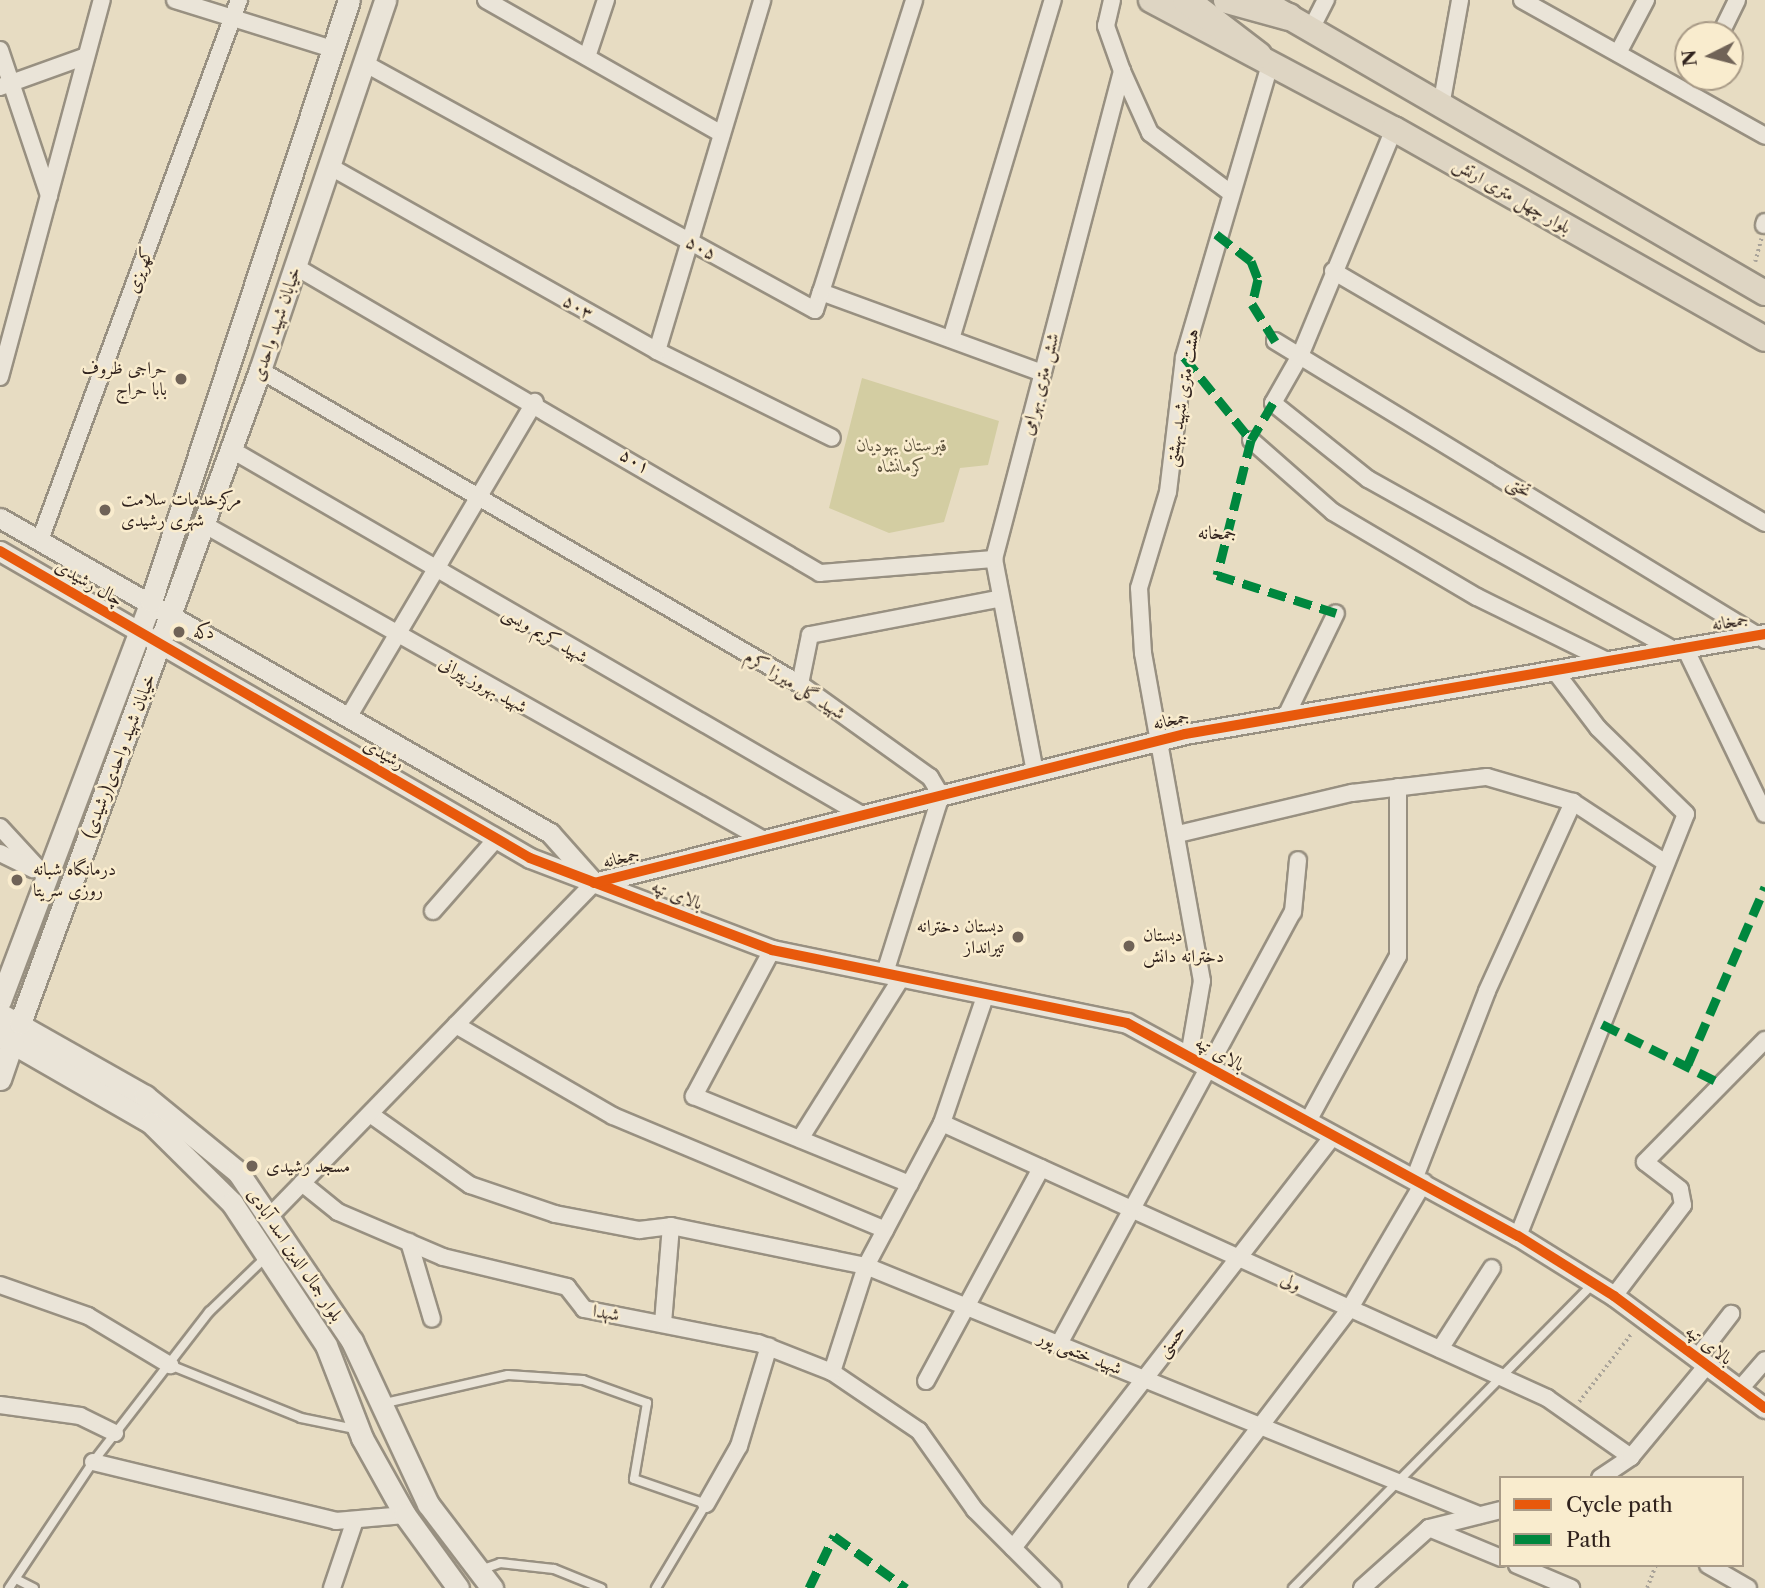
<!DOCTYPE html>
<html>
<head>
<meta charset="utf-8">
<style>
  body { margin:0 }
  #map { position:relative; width:1765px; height:1588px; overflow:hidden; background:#e7dcc2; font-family:"Libre Caslon Text",Amiri,serif }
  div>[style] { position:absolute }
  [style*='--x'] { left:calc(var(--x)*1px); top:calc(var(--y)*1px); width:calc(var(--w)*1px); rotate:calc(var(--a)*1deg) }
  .green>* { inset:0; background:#d3cda2 }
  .path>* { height:3.5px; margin-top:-1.75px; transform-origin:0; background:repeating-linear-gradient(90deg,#a9a399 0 2px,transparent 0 5.5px) }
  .roads { filter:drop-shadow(2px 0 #989081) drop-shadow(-2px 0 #989081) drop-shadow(0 2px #989081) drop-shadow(0 -2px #989081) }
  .service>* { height:8px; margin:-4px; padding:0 4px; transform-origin:4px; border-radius:4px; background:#eae4d8 }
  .minor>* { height:16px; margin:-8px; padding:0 8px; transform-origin:8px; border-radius:8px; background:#eae4d8 }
  .tertiary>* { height:19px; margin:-9.5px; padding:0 9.5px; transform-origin:9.5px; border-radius:9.5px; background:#eae4d8 }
  .secondary>* { height:21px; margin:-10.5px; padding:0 10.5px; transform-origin:10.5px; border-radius:10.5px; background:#eae4d8 }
  .primary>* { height:24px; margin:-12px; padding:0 12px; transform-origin:12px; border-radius:12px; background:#ded5c3 }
  .trunk>* { height:26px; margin:-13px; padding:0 13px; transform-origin:13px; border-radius:13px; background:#ded5c3 }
  .quiet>* { height:9px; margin-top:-4.5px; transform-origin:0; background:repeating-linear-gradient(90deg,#00873e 0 18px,transparent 0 27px) }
  .cycleway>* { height:10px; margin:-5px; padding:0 5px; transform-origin:5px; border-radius:5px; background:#e8590c }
  .dots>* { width:19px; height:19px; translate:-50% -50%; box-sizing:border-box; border:4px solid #f9ecce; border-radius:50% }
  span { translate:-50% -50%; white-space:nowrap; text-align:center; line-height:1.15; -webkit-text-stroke:5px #f9ecce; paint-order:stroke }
  .street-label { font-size:18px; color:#30221d }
  .poi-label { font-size:18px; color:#30221d }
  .right { translate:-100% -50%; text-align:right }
  .left { translate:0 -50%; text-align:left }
  .park-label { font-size:18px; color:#5c523d; font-style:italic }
  .neighbourhood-label { font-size:19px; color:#30221d }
  .legend { position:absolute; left:1499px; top:1476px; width:245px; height:91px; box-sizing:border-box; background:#f9ecce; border:2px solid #a99b87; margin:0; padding:9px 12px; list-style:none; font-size:21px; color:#30221d }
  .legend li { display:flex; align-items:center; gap:14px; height:35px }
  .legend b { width:35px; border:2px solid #a99b87 }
  .north { position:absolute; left:1674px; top:21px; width:70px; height:70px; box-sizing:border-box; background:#f9ecce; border:2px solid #a99b87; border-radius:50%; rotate:264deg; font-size:19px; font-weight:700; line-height:28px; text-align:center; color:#30221d }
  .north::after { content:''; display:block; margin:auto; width:24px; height:32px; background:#706357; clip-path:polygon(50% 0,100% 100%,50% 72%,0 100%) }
</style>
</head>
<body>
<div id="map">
  <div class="green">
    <div style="clip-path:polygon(862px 378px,999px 421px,988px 465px,960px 468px,944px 522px,889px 533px,829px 508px)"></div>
  </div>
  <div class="path">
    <div style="--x:1755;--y:262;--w:24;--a:-75"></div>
    <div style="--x:1579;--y:1402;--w:87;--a:-52.5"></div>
    <div style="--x:1647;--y:1588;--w:25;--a:-69"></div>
  </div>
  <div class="roads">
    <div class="service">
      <div style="--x:170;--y:1365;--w:141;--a:22"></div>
      <div style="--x:301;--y:1418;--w:55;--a:11.5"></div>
      <div style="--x:381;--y:1404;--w:130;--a:-12.9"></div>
      <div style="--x:508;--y:1375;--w:75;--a:3.8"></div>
      <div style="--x:583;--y:1380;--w:68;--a:19.8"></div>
      <div style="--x:647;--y:1403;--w:77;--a:99.7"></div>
      <div style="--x:634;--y:1479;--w:76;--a:19.1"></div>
      <div style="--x:706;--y:1504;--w:98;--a:120.8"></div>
      <div style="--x:480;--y:1570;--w:21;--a:-19"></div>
      <div style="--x:500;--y:1563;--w:54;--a:6.3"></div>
      <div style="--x:554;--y:1569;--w:51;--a:22"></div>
      <div style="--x:16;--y:1579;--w:20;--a:27"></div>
      <div style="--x:9;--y:1588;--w:151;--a:-56.3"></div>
      <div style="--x:93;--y:1462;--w:190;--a:-52.3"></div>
      <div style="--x:209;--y:1312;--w:79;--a:-44"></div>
      <div style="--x:1293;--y:1588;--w:429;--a:-45.4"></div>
    </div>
    <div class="minor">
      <div style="--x:175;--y:0;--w:164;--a:17.3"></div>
      <div style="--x:486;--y:0;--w:271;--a:29.6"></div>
      <div style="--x:1522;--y:0;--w:278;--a:29.2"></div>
      <div style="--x:1311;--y:29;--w:33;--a:-63"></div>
      <div style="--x:1720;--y:35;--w:39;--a:-64"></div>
      <div style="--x:0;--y:50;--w:154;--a:71.4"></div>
      <div style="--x:1618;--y:53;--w:60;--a:-62.2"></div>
      <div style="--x:587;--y:57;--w:60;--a:-71.6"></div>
      <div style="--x:364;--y:63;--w:514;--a:28.71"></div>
      <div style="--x:815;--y:310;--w:19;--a:-72"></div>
      <div style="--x:821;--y:292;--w:235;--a:20.1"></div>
      <div style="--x:1122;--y:71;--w:68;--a:65.7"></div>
      <div style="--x:1150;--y:133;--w:97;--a:36.6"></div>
      <div style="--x:0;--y:87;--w:91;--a:-19.8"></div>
      <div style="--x:1441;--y:106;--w:108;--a:-79.8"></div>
      <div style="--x:1394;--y:129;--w:243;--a:112.5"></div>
      <div style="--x:1301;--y:354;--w:56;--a:119.7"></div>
      <div style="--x:1273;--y:403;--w:122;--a:38.7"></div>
      <div style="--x:1368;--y:479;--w:351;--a:29.2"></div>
      <div style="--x:329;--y:166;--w:377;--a:29.4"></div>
      <div style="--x:657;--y:351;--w:195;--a:26.4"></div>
      <div style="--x:1764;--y:225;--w:3;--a:-72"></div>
      <div style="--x:296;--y:267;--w:607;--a:30.28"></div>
      <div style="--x:820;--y:573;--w:175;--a:-4.6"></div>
      <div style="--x:1333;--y:271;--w:500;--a:30.26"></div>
      <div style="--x:821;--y:292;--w:306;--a:-72.3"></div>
      <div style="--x:951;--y:339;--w:354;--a:-73.3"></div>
      <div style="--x:1275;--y:341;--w:574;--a:31.39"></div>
      <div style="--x:657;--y:351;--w:366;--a:-73.3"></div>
      <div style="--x:260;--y:370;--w:625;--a:30.18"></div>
      <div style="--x:800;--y:684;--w:160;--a:35.6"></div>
      <div style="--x:930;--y:777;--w:21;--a:59"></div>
      <div style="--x:941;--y:795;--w:187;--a:107.5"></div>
      <div style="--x:0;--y:377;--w:391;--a:-74.9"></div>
      <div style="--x:1251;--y:440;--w:109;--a:41.3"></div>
      <div style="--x:1333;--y:512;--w:167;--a:30.6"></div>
      <div style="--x:1477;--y:597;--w:145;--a:26.2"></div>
      <div style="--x:232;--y:450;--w:728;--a:30.09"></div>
      <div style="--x:205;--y:525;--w:642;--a:29.4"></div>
      <div style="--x:40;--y:540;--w:576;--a:-69.77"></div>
      <div style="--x:1685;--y:648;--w:184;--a:64.3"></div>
      <div style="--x:800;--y:684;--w:50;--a:-78.5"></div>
      <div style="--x:810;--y:635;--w:190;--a:-10.9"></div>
      <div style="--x:349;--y:716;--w:365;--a:-59.4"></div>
      <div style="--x:1286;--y:716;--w:114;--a:-64.1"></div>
      <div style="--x:1035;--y:772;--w:217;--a:-100.9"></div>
      <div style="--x:994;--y:559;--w:505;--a:-75.3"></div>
      <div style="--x:1122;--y:71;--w:48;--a:-109.6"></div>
      <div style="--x:1106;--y:26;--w:27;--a:-77"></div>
      <div style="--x:0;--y:827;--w:69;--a:47.3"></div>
      <div style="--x:1178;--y:834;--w:179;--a:-13.3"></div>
      <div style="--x:1352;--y:793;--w:136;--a:-6.8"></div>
      <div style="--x:1487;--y:777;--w:90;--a:16.2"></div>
      <div style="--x:1573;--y:802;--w:111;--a:33.3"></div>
      <div style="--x:0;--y:853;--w:37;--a:26"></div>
      <div style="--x:433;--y:911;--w:96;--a:-48.8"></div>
      <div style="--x:772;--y:950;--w:166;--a:118.1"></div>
      <div style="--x:694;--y:1096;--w:233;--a:22.2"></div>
      <div style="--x:456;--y:1025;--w:181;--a:30.1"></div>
      <div style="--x:613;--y:1116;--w:295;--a:22.7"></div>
      <div style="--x:1189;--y:1056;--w:76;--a:-80.2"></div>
      <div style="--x:1202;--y:981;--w:333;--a:-100.2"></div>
      <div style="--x:1143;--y:653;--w:65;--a:-93.5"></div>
      <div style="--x:1139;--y:588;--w:100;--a:-73.2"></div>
      <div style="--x:1168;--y:492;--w:136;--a:-83.2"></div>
      <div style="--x:1184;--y:357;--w:308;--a:-73.6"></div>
      <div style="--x:370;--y:1114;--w:123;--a:35.4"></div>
      <div style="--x:470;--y:1185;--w:90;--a:18.8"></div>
      <div style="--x:555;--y:1214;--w:86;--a:10.8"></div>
      <div style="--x:639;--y:1230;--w:32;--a:-7"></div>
      <div style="--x:671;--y:1226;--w:199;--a:11.6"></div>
      <div style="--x:866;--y:1266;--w:662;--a:22.11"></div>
      <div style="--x:942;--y:1123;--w:665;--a:24.44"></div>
      <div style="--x:1547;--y:1398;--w:103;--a:35.1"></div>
      <div style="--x:1307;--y:1123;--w:190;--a:-61.4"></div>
      <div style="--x:1398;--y:956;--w:169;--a:-90"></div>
      <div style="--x:800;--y:1139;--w:191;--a:-57.8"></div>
      <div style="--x:1415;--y:1177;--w:199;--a:-68.8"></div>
      <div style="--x:1487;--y:991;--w:208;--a:-65.5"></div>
      <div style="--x:302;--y:1183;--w:46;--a:38.9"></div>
      <div style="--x:338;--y:1212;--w:114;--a:23.2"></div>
      <div style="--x:443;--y:1257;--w:128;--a:13.6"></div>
      <div style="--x:567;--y:1287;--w:28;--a:52"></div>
      <div style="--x:584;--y:1309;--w:177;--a:11.1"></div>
      <div style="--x:758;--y:1343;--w:79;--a:21.4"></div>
      <div style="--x:832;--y:1372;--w:105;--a:34.1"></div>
      <div style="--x:919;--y:1431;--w:97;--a:54.7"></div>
      <div style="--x:975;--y:1510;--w:110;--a:45"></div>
      <div style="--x:272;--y:1214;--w:462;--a:-45.8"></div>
      <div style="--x:1518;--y:1236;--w:454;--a:-68.3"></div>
      <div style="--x:1686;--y:814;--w:123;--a:-135.7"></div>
      <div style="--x:1598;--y:728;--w:73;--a:-127.2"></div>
      <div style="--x:409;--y:1242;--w:80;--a:73.4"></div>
      <div style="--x:0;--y:1285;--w:93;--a:19.4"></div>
      <div style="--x:88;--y:1316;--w:96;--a:30.9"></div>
      <div style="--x:1614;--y:1296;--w:114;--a:-52.8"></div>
      <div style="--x:1683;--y:1205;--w:16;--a:-101"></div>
      <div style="--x:1680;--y:1189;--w:44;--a:-142.4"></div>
      <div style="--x:1645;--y:1162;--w:171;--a:-45.5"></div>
      <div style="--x:663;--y:1323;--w:97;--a:-85.3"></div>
      <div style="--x:1059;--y:1344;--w:491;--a:-61.6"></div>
      <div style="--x:1293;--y:912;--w:52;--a:-84.5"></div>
      <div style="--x:1440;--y:1349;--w:96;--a:-57.3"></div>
      <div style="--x:1697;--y:1358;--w:56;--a:-52.3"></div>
      <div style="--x:832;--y:1372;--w:111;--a:-72.2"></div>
      <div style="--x:866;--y:1266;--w:162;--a:-62"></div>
      <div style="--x:942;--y:1123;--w:136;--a:-71.2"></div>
      <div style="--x:926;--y:1381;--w:242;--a:-61.6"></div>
      <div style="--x:1740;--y:1389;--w:38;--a:-49"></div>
      <div style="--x:0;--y:1405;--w:81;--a:7.8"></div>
      <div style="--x:80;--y:1416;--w:39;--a:26"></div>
      <div style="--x:93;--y:1462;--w:250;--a:13.6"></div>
      <div style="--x:336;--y:1521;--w:69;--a:-5"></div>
      <div style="--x:1600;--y:1478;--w:37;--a:-34"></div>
      <div style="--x:1631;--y:1457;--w:119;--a:-50.4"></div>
      <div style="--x:706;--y:1504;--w:67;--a:-60.4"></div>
      <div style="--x:739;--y:1446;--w:104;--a:-73.3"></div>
      <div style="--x:1429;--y:1528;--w:78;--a:22.6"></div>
      <div style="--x:1013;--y:1548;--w:522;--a:-52.16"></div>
      <div style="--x:1517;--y:1565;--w:59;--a:23.1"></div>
      <div style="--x:1708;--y:1565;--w:46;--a:29.9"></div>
      <div style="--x:332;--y:1588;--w:69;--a:-71.3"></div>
      <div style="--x:1137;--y:1588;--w:352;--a:-52.7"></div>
      <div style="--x:1350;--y:1308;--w:146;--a:-59.6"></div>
      <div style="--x:1362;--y:1588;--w:90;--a:-41.8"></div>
      <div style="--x:1429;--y:1528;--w:74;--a:-14"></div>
    </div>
    <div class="tertiary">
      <div style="--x:0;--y:518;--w:634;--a:29.8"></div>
      <div style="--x:550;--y:833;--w:62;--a:48.3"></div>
      <div style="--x:0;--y:551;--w:612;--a:30.08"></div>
      <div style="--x:530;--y:858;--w:259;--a:20.8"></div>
      <div style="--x:772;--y:950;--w:362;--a:11.6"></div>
      <div style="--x:1127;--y:1023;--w:445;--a:28.6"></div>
      <div style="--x:1518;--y:1236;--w:113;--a:32"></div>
      <div style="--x:1614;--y:1296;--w:188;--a:36.6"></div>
      <div style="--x:594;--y:883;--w:609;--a:-14.15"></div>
      <div style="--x:1185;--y:734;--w:589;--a:-9.78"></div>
    </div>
    <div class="secondary">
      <div style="--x:0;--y:1001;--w:428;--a:-69.3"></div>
      <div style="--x:151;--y:601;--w:633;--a:-71.77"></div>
      <div style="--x:0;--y:1014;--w:167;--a:29.5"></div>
      <div style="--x:145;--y:1096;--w:120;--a:39.3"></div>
      <div style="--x:238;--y:1172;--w:204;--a:56"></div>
      <div style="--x:352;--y:1341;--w:180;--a:65"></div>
      <div style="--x:428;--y:1504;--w:106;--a:52.7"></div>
      <div style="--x:20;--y:1023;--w:696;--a:-69.82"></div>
      <div style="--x:260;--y:370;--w:391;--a:-71.3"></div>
      <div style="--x:0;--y:1036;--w:174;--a:29.9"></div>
      <div style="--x:151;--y:1123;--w:114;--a:44.6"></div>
      <div style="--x:232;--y:1203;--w:170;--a:56.5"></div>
      <div style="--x:326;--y:1345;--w:100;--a:68.8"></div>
      <div style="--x:362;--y:1438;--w:88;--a:60.8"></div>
      <div style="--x:405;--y:1515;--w:90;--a:54"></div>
      <div style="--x:0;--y:1079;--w:39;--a:-71"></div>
    </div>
    <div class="primary">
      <div style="--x:1151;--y:0;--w:275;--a:28"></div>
      <div style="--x:1394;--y:129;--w:426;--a:29.5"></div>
      <div style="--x:1272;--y:7;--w:570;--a:30.12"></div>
    </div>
    <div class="trunk">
      <div style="--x:1186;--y:0;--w:91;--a:37.4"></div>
      <div style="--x:1227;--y:0;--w:64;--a:15.3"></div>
    </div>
  </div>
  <div class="quiet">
    <div style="--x:1216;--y:234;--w:44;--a:37.6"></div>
    <div style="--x:1251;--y:261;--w:19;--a:69"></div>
    <div style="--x:1258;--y:279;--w:26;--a:103"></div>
    <div style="--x:1252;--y:304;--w:44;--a:58.1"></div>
    <div style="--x:1184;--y:357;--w:107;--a:51.1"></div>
    <div style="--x:1273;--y:403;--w:43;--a:120.7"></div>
    <div style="--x:1251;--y:440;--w:139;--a:104.1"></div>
    <div style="--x:1217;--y:575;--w:125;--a:17.7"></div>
    <div style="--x:1602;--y:1024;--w:134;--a:26.6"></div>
    <div style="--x:1688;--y:1064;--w:193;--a:-66.5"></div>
    <div style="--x:809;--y:1588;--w:58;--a:-64.3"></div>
    <div style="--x:834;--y:1536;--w:89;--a:35.8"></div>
  </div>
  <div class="cycleway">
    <div style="--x:0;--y:551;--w:612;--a:30.08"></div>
    <div style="--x:530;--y:858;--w:259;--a:20.8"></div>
    <div style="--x:772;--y:950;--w:362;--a:11.6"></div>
    <div style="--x:1127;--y:1023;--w:445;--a:28.6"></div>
    <div style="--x:1518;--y:1236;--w:113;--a:32"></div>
    <div style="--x:1614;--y:1296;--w:188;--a:36.6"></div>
    <div style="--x:594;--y:883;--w:609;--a:-14.15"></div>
    <div style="--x:1185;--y:734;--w:589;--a:-9.78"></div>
  </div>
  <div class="dots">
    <div style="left:181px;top:379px;background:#706357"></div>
    <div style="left:105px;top:510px;background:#706357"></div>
    <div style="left:179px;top:632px;background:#706357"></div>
    <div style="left:17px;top:880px;background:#706357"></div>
    <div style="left:1018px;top:937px;background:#706357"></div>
    <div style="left:1129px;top:946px;background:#706357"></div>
    <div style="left:252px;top:1166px;background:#706357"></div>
  </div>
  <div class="street-label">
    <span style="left:1512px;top:196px;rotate:30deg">بلوار چهل متری ارتش</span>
    <span style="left:701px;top:248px;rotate:28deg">۵۰۵</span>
    <span style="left:140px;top:270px;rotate:-70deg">کهریزی</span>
    <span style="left:578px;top:307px;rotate:29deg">۵۰۳</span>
    <span style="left:276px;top:324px;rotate:-71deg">خیابان شهید واحدی</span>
    <span style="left:1040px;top:384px;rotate:-75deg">شش متری بهرامی</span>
    <span style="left:1182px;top:398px;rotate:-81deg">هشت متری شهید بهشتی</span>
    <span style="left:635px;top:461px;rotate:31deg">۵۰۱</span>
    <span style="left:1519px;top:487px;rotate:31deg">تختی</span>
    <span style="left:89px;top:583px;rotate:30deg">چال رشیدی</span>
    <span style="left:1730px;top:622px;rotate:-10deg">جمخانه</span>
    <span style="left:545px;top:635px;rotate:30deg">شهید کریم ویسی</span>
    <span style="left:483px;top:685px;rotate:29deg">شهید بهروز پیرانی</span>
    <span style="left:795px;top:685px;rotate:32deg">شهید گل میرزا کرم</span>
    <span style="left:1171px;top:720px;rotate:-13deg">جمخانه</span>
    <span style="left:384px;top:754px;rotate:30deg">رشیدی</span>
    <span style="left:119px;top:756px;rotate:-69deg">خیابان شهید واحدی(رشیدی)</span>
    <span style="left:621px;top:858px;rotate:-14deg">جمخانه</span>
    <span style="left:677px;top:895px;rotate:21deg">بالای تپه</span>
    <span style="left:1220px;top:1054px;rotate:29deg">بالای تپه</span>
    <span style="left:295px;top:1255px;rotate:56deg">بلوار جمال الدین اسد آبادی</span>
    <span style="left:1291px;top:1282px;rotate:24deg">ولی</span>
    <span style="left:606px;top:1313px;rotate:10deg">شهدا</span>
    <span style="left:1171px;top:1341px;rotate:-52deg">حسنی</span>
    <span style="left:1709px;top:1345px;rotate:37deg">بالای تپه</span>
    <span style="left:1080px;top:1353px;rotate:22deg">شهید ختمی پور</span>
  </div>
  <div class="poi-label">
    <span class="right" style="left:167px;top:379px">حراجی ظروف<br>بابا حراج</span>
    <span class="left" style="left:121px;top:510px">مرکزخدمات سلامت<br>شهری رشیدی</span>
    <span class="left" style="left:193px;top:632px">دکه</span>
    <span class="left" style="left:33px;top:880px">درمانگاه شبانه<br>روزی سریتا</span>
    <span class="right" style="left:1004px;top:937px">دبستان دخترانه<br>تیرانداز</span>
    <span class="left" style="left:1143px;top:946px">دبستان<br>دخترانه دانش</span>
    <span class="left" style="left:266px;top:1166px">مسجد رشیدی</span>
  </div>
  <div class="park-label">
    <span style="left:902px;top:456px">قبرستان یهودیان<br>کرمانشاه</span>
  </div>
  <div class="neighbourhood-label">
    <span style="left:1217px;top:533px">جمخانه</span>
  </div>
  <ul class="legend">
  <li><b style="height:9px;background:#e8590c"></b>Cycle path</li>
  <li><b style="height:9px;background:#00873e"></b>Path</li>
  </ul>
  <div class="north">N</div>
</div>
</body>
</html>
